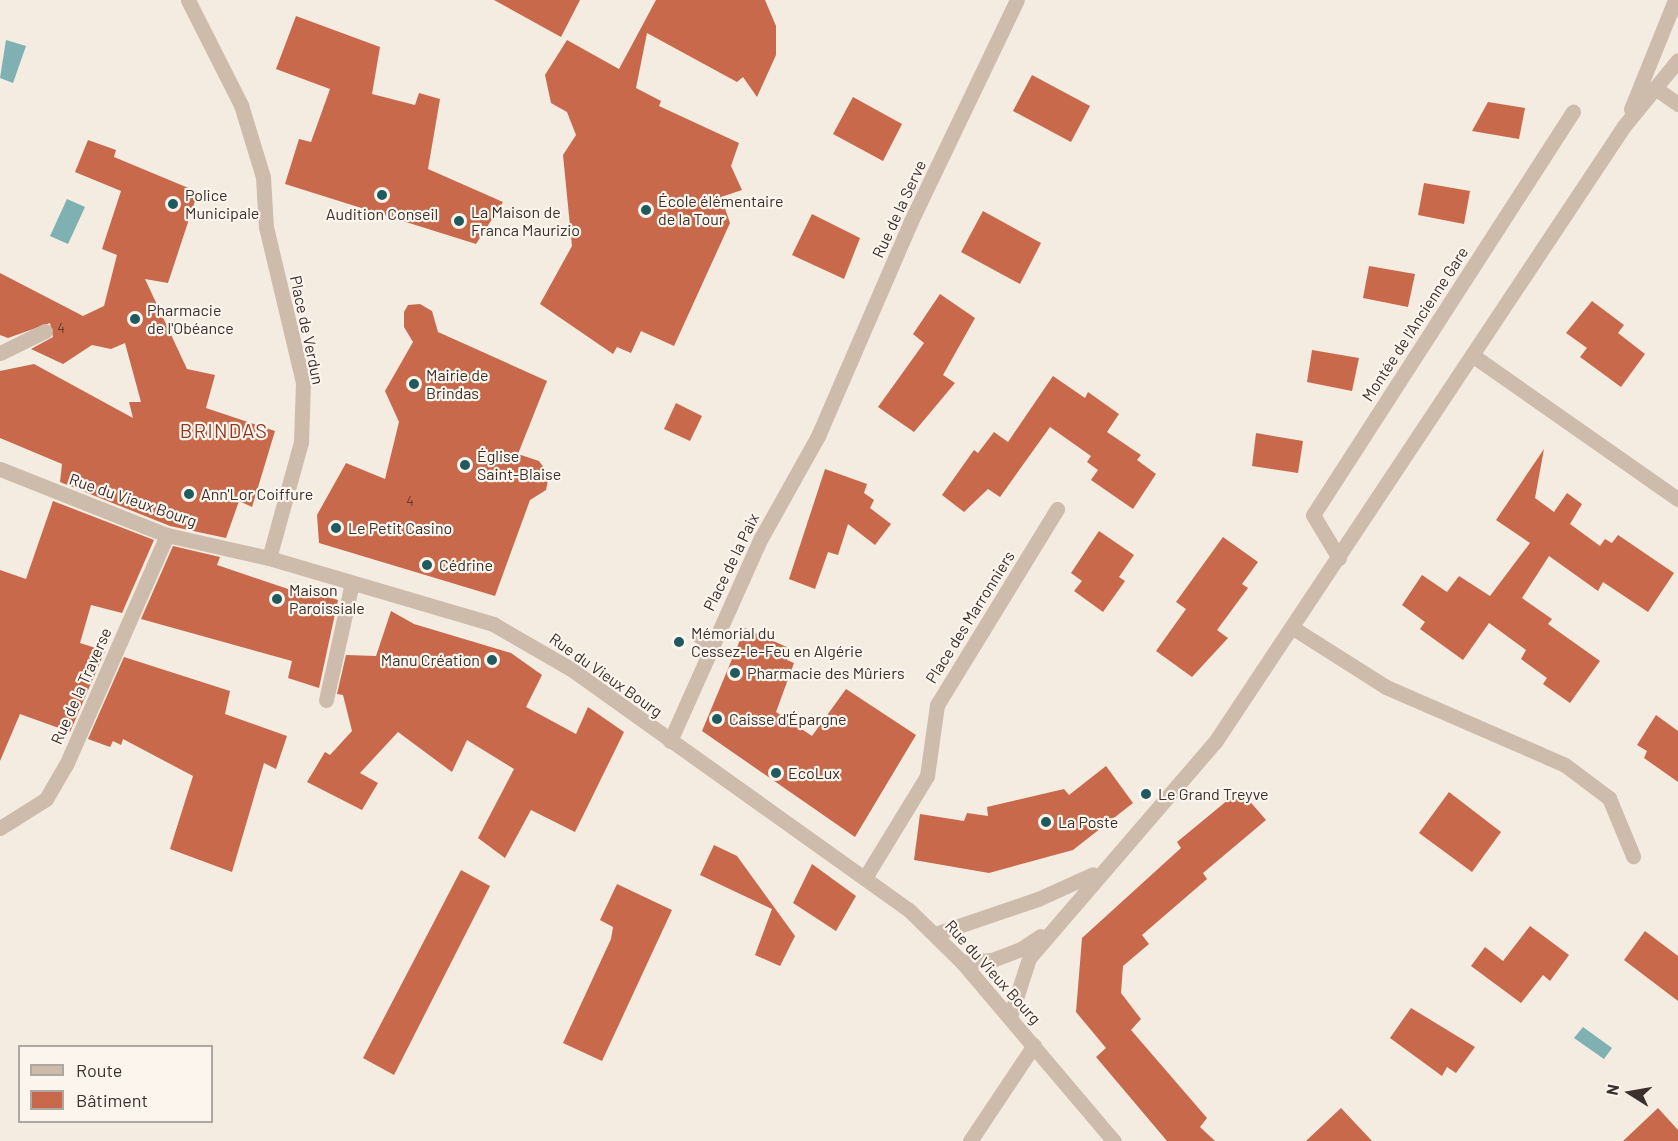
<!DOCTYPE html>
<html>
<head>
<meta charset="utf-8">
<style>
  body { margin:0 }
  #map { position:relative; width:1678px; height:1141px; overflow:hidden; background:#f4ebe1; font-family:Barlow,sans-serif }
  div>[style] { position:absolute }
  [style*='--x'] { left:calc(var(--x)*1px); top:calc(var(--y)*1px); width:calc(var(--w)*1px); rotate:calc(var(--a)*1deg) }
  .water>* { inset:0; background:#7fb0b2 }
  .building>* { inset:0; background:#c8694b }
  .minor>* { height:15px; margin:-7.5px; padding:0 7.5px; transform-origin:7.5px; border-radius:7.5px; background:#cdbbac }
  .dots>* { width:16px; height:16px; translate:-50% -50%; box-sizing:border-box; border:3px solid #fbf5ee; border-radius:50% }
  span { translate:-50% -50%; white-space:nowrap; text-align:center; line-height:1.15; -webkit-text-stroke:4.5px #fbf5ee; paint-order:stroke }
  .number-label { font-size:14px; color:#5e3e33 }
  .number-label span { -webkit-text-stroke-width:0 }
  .poi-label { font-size:16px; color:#3b302b }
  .left { translate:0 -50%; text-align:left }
  .right { translate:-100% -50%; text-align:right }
  .street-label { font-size:16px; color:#3b302b }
  .quarter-label { font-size:20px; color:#8c3b22; letter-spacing:1.5px }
  .legend { position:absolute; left:18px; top:1045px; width:195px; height:78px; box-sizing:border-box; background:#fbf5ee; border:2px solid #aea6a0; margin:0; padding:8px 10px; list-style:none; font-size:18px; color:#3b302b }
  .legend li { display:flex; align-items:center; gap:12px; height:30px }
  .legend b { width:30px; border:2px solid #aea6a0 }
  .north { position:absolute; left:1600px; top:1063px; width:60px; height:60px; -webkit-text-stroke:4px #fbf5ee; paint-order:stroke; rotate:281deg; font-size:16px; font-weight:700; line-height:24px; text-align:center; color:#3b302b }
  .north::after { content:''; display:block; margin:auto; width:21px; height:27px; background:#3b302b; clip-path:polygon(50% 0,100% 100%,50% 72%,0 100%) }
</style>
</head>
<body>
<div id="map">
  <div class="water">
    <div style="clip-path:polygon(6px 40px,26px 46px,13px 83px,0 78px)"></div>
    <div style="clip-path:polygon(67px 199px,85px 207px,68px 244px,50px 236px)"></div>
    <div style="clip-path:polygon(1583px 1027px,1612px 1048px,1604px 1059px,1574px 1038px)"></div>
  </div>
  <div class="building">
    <div style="clip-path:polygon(494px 0,580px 0,561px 37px)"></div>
    <div style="clip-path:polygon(656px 0,765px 0,776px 26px,776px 55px,757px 97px,743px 77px,737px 82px,647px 33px,636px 88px,661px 101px,659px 106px,739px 143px,731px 166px,742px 190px,721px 197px,730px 223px,674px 346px,641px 331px,631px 353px,617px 347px,613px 354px,540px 304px,572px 246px,563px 155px,576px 135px,567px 112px,551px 103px,545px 75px,567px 40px,619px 69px)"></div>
    <div style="clip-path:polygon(296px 16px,380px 47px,372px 94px,415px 105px,419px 93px,440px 99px,428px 169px,503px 202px,476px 244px,285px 184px,299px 139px,311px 142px,330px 89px,276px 69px)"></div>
    <div style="clip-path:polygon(1032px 75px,1090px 106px,1071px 142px,1013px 111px)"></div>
    <div style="clip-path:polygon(853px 97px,902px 124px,883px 161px,833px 134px)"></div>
    <div style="clip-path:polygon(1488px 102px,1525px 108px,1519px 139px,1472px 131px)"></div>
    <div style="clip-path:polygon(88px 140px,116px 150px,114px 157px,198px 192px,168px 283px,145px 279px,187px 369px,215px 375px,206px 408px,275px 431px,252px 507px,239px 501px,226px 538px,170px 526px,60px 482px,62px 464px,0 438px,0 371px,34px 364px,133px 418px,129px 402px,141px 402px,125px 343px,111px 349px,92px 345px,63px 364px,31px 349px,53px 337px,50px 323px,8px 338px,0 335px,0 273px,83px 316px,104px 306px,117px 255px,102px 249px,121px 191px,75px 172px)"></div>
    <div style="clip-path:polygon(1424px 183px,1470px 191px,1464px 224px,1418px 215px)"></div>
    <div style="clip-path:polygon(983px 211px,1041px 243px,1020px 284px,961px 252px)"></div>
    <div style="clip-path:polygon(812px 214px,860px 238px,844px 279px,792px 255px)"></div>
    <div style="clip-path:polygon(1369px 266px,1415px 274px,1408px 307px,1363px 298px)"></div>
    <div style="clip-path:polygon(940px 294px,975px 318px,943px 375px,955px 383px,914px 432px,878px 407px,924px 343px,913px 334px)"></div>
    <div style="clip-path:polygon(1592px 301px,1624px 325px,1618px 333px,1645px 354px,1621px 387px,1580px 357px,1587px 348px,1566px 333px)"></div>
    <div style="clip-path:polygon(420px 304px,432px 311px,438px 332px,547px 381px,518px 454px,539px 461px,549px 475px,546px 490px,530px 500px,495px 596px,319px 543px,317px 515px,346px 463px,385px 479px,399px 422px,385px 391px,413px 342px,404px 327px,404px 312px,408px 305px)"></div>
    <div style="clip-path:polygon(1312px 350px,1359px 358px,1352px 391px,1307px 382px)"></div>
    <div style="clip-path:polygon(1053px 376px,1085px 398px,1088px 392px,1119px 414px,1107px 432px,1141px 455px,1137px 460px,1156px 474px,1133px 509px,1091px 480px,1098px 470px,1087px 462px,1091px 456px,1050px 427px,1000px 497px,988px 489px,964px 512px,942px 495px,974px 450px,978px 453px,994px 432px,1008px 442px)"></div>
    <div style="clip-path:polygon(676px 403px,702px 416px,690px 441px,664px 429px)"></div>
    <div style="clip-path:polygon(1256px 433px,1303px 441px,1298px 473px,1252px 466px)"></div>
    <div style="clip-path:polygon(1544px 449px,1535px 498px,1554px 512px,1567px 493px,1582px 504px,1570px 524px,1600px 546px,1605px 539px,1612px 543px,1618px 535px,1674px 573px,1648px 612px,1603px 582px,1598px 591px,1549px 556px,1522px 598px,1552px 619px,1548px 624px,1600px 661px,1570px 703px,1543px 684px,1547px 678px,1521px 659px,1526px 650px,1489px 623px,1463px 660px,1420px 629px,1425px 622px,1402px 605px,1422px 575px,1447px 592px,1459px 576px,1490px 596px,1530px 543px,1496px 520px)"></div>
    <div style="clip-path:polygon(825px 469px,867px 484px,864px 493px,874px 500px,870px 508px,891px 524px,875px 545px,848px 524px,838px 555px,828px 552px,815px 589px,789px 579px)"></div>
    <div style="clip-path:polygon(53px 501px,154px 540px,122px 613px,91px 605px,80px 643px,105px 651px,70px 732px,20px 714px,0 761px,0 570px,26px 579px)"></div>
    <div style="clip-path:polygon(1099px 531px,1134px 555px,1119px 577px,1125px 581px,1103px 612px,1074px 591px,1082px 581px,1071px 573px)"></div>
    <div style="clip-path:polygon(1223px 537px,1258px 562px,1242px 584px,1248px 588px,1217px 630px,1228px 638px,1192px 677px,1156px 651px,1186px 609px,1176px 602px)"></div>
    <div style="clip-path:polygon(173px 546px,220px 557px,217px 565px,288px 589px,290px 585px,338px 600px,319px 688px,288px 678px,292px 661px,141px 619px)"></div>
    <div style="clip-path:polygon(391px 611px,414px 624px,511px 653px,542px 675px,526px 707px,576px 734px,588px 707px,624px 732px,575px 832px,531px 810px,505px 858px,478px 838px,514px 769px,467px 740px,452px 772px,398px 732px,360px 773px,378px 783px,362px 810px,307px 782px,325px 752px,330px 755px,352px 731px,343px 695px,337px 694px,346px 655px,376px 656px)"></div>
    <div style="clip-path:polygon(745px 628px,791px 649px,787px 660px,794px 663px,776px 712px,812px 736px,846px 689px,916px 735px,855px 837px,702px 731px)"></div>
    <div style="clip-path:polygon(124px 657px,230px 691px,225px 714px,287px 736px,276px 769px,264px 763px,232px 872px,170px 849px,193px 776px,123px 739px,121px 745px,113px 741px,110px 747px,88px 739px)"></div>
    <div style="clip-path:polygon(1656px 715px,1678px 731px,1678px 782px,1644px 758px,1647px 751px,1637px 745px)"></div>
    <div style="clip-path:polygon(1106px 766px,1133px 803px,1073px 850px,989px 873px,914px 860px,920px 814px,964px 821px,967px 813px,988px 816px,987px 807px,1064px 789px,1069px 795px)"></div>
    <div style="clip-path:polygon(1240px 790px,1266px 820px,1203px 873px,1207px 879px,1142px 935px,1149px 944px,1123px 966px,1121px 993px,1141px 1019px,1131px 1030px,1207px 1118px,1200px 1127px,1215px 1141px,1167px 1141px,1096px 1057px,1106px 1048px,1076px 1012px,1082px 938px,1181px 848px,1177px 842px)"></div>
    <div style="clip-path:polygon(1449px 792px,1501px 832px,1472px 872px,1419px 833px)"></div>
    <div style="clip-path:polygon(714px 845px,737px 856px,795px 936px,780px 966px,755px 955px,772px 909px,700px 875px)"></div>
    <div style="clip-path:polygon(812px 864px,856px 896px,836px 931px,793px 903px)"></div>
    <div style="clip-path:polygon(461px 870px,490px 886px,394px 1075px,363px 1058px)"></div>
    <div style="clip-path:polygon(617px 884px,672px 910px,602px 1061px,563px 1043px,611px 939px,613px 927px,600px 920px)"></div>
    <div style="clip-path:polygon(1530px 926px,1569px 955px,1550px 981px,1543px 975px,1521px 1003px,1471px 966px,1485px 947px,1503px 961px)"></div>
    <div style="clip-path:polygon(1645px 931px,1678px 956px,1678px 1001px,1624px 960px)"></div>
    <div style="clip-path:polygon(1411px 1008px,1475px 1047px,1456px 1073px,1447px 1067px,1442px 1076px,1390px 1038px)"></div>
    <div style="clip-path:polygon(1341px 1108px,1372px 1141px,1306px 1141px)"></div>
    <div style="clip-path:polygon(1658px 1108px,1678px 1130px,1678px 1141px,1623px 1141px)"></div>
  </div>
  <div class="minor">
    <div style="--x:188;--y:0;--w:118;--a:63.2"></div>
    <div style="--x:241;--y:105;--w:75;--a:73"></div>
    <div style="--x:263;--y:177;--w:50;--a:86.6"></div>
    <div style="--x:266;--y:227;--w:159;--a:76.6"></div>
    <div style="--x:303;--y:382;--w:60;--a:91.9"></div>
    <div style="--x:301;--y:442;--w:120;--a:105.4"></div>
    <div style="--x:1655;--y:88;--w:28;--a:35"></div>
    <div style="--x:1631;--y:109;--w:118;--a:-68"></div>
    <div style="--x:0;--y:353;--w:50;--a:-26.1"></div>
    <div style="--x:1472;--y:355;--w:251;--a:35"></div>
    <div style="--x:0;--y:469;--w:180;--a:21.6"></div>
    <div style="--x:167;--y:535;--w:105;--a:12.7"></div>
    <div style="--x:269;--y:558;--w:234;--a:16.4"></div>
    <div style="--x:493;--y:624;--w:90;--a:30"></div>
    <div style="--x:571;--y:669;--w:415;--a:35.5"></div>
    <div style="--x:909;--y:910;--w:74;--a:44.5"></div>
    <div style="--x:962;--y:962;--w:235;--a:49.7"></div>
    <div style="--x:1339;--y:558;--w:50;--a:-121.2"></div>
    <div style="--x:1313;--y:515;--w:480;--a:-57.2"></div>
    <div style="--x:1293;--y:628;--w:110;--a:32.4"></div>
    <div style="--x:1386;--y:687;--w:195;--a:23.5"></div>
    <div style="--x:1565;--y:765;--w:55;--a:36.9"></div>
    <div style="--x:1609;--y:798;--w:63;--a:67.5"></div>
    <div style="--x:698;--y:635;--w:16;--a:35"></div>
    <div style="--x:326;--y:700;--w:120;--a:-77.5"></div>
    <div style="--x:670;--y:741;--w:222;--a:-65.9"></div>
    <div style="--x:761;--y:538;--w:117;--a:-60.8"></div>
    <div style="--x:818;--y:436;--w:234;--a:-66.6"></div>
    <div style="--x:911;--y:221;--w:245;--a:-64.4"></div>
    <div style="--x:0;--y:828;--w:54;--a:-32.2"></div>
    <div style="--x:46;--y:799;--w:39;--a:-60"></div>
    <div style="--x:66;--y:765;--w:251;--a:-66.3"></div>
    <div style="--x:866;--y:876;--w:117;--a:-58.6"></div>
    <div style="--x:927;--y:776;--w:72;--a:-82"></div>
    <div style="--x:937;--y:705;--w:230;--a:-58.5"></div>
    <div style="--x:935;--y:934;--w:109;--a:-18.8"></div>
    <div style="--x:1038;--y:899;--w:60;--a:-24.4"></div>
    <div style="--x:962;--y:962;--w:30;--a:-4"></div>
    <div style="--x:992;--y:960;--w:31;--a:-21"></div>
    <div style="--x:1021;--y:949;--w:23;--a:-34"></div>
    <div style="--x:1010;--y:1017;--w:62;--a:-72.1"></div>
    <div style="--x:1029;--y:958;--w:285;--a:-49.3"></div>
    <div style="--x:1215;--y:742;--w:739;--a:-56.42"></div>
    <div style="--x:1624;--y:126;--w:85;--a:-50.7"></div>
    <div style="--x:970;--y:1141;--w:115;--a:-56.3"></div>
  </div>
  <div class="dots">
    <div style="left:382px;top:195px;background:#1f5a5e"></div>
    <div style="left:173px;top:204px;background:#1f5a5e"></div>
    <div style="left:646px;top:210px;background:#1f5a5e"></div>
    <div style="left:459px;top:221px;background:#1f5a5e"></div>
    <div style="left:135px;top:319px;background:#1f5a5e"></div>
    <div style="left:414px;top:384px;background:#1f5a5e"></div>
    <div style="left:465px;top:465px;background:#1f5a5e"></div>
    <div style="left:189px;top:494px;background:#1f5a5e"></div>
    <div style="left:336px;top:528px;background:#1f5a5e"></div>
    <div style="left:427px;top:565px;background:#1f5a5e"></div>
    <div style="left:277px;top:599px;background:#1f5a5e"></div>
    <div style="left:679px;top:642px;background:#1f5a5e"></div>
    <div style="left:492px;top:660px;background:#1f5a5e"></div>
    <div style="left:735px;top:673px;background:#1f5a5e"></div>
    <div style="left:717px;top:719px;background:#1f5a5e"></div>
    <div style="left:776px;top:773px;background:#1f5a5e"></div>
    <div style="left:1146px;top:794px;background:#1f5a5e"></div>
    <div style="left:1046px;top:822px;background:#1f5a5e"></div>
  </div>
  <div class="number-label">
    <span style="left:61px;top:328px">4</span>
    <span style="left:410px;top:501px">4</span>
  </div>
  <div class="poi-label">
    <span class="left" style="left:185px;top:204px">Police<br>Municipale</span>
    <span class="left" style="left:658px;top:210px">École élémentaire<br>de la Tour</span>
    <span class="left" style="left:471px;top:221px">La Maison de<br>Franca Maurizio</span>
    <span style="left:382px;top:214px">Audition Conseil</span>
    <span class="left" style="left:147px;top:319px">Pharmacie<br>de l'Obéance</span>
    <span class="left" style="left:426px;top:384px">Mairie de<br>Brindas</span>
    <span class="left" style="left:477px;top:465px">Église<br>Saint-Blaise</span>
    <span class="left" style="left:201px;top:494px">Ann'Lor Coiffure</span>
    <span class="left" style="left:348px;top:528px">Le Petit Casino</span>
    <span class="left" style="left:439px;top:565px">Cédrine</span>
    <span class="left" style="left:289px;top:599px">Maison<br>Paroissiale</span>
    <span class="left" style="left:691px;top:642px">Mémorial du<br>Cessez-le-Feu en Algérie</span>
    <span class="right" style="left:480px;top:660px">Manu Création</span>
    <span class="left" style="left:747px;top:673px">Pharmacie des Mûriers</span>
    <span class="left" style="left:729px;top:719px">Caisse d'Épargne</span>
    <span class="left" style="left:788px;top:773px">EcoLux</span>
    <span class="left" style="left:1158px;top:794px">Le Grand Treyve</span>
    <span class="left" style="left:1058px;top:822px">La Poste</span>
  </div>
  <div class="street-label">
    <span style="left:899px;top:209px;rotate:-65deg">Rue de la Serve</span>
    <span style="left:1415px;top:324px;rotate:-57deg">Montée de l'Ancienne Gare</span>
    <span style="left:307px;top:330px;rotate:78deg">Place de Verdun</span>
    <span style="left:133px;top:500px;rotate:19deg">Rue du Vieux Bourg</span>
    <span style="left:731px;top:562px;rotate:-64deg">Place de la Paix</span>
    <span style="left:970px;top:617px;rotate:-58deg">Place des Marronniers</span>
    <span style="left:606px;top:675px;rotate:35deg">Rue du Vieux Bourg</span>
    <span style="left:81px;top:686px;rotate:-66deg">Rue de la Traverse</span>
    <span style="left:993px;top:972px;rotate:48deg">Rue du Vieux Bourg</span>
  </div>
  <div class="quarter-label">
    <span style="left:224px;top:430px">BRINDAS</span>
  </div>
  <ul class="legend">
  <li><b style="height:8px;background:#cdbbac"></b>Route</li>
  <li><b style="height:16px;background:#c8694b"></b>Bâtiment</li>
  </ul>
  <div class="north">N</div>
</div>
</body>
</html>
